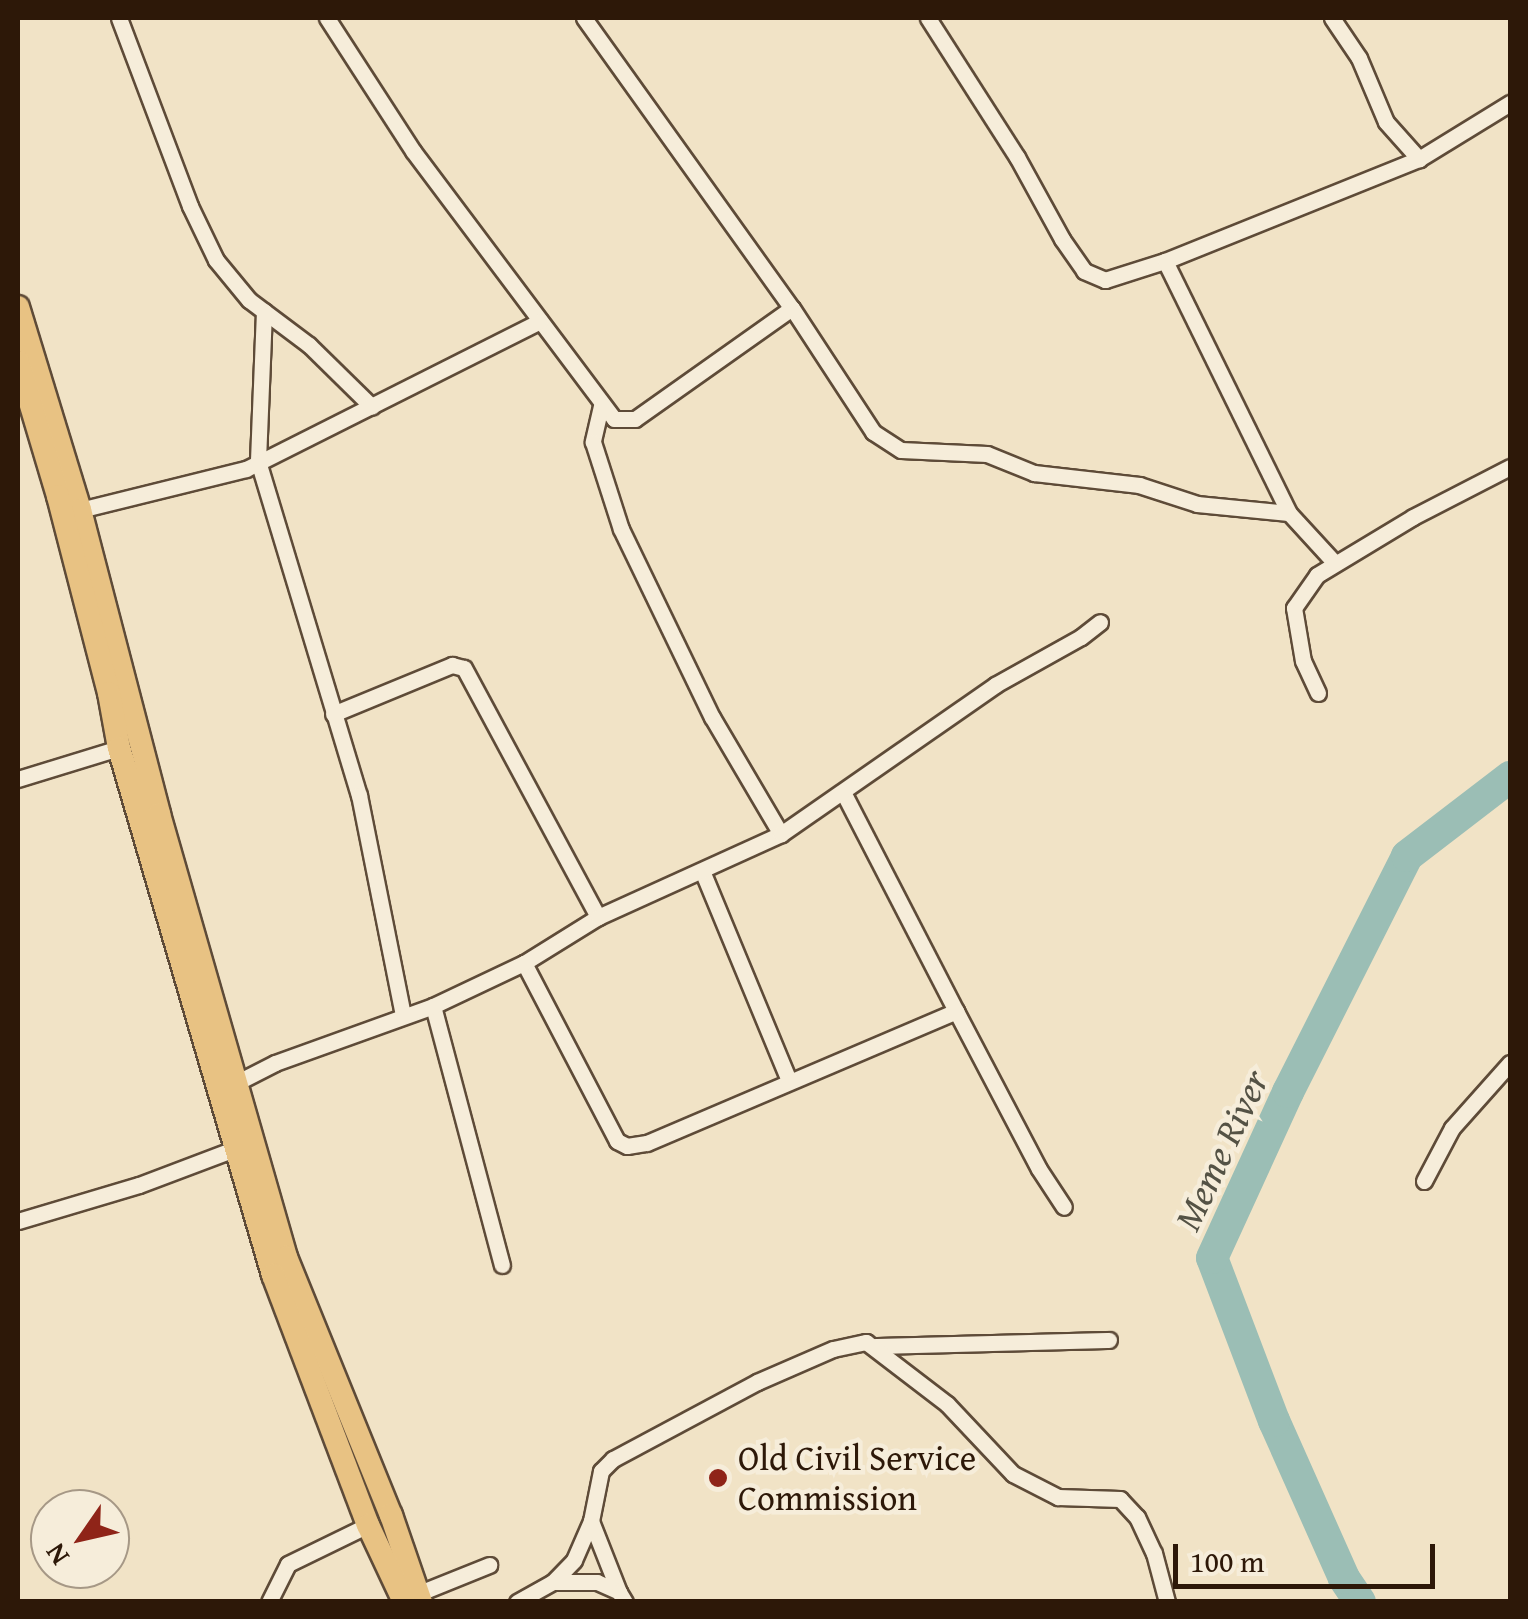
<!DOCTYPE html>
<html>
<head>
<meta charset="utf-8">
<style>
  body { margin:0 }
  #map { position:relative; width:1528px; height:1619px; overflow:hidden; background:#f1e3c6; font-family:"Gentium Book Plus",serif }
  div>[style] { position:absolute }
  [style*='--x'] { left:calc(var(--x)*1px); top:calc(var(--y)*1px); width:calc(var(--w)*1px); rotate:calc(var(--a)*1deg) }
  .river>* { height:32px; margin:-16px; padding:0 16px; transform-origin:16px; border-radius:16px; background:#9bbeb5 }
  .roads { filter:drop-shadow(2px 0 #5e4b38) drop-shadow(-2px 0 #5e4b38) drop-shadow(0 2px #5e4b38) drop-shadow(0 -2px #5e4b38) }
  .street>* { height:15px; margin:-7.5px; padding:0 7.5px; transform-origin:7.5px; border-radius:7.5px; background:#f6edda }
  .primary>* { height:22px; margin:-11px; padding:0 11px; transform-origin:11px; border-radius:11px; background:#e8c283 }
  .dots>* { width:28px; height:28px; translate:-50% -50%; box-sizing:border-box; border:5px solid #f6edda; border-radius:50% }
  span { translate:-50% -50%; white-space:nowrap; text-align:center; line-height:1.15; -webkit-text-stroke:9px #f6edda; paint-order:stroke }
  .poi-label { font-size:35px; color:#2d1808 }
  .left { translate:0 -50%; text-align:left }
  .water-label { font-size:38px; color:#545245; font-style:italic }
  .frame { position:absolute; inset:0; border:20px solid #2d1808; pointer-events:none }
  .north { position:absolute; left:30px; top:1489px; width:100px; height:100px; box-sizing:border-box; background:#f6edda; border:2px solid #a69886; border-radius:50%; rotate:236deg; font-size:28px; font-weight:700; line-height:40px; text-align:center; color:#2d1808 }
  .north::after { content:''; display:block; margin:auto; width:35px; height:45px; background:#8f2418; clip-path:polygon(50% 0,100% 100%,50% 72%,0 100%) }
  .scale { position:absolute; left:1173px; top:1544px; width:262px; height:45px; box-sizing:border-box; border:5px solid #2d1808; border-top:0; padding-left:12px; font-size:30px; line-height:35px; white-space:nowrap; color:#2d1808; -webkit-text-stroke:8px #f6edda; paint-order:stroke }
</style>
</head>
<body>
<div id="map">
  <div class="river">
    <div style="--x:1360;--y:1602;--w:29;--a:-124"></div>
    <div style="--x:1344;--y:1578;--w:172;--a:-114"></div>
    <div style="--x:1274;--y:1421;--w:174;--a:-110.8"></div>
    <div style="--x:1212;--y:1258;--w:183;--a:-65.4"></div>
    <div style="--x:1288;--y:1092;--w:264;--a:-63.2"></div>
    <div style="--x:1407;--y:856;--w:130;--a:-37.5"></div>
  </div>
  <div class="roads">
    <div class="street">
      <div style="--x:119;--y:18;--w:201;--a:69.3"></div>
      <div style="--x:190;--y:206;--w:60;--a:64.3"></div>
      <div style="--x:216;--y:260;--w:52;--a:50.5"></div>
      <div style="--x:249;--y:300;--w:75;--a:36.9"></div>
      <div style="--x:309;--y:345;--w:88;--a:44.5"></div>
      <div style="--x:327;--y:18;--w:158;--a:57.1"></div>
      <div style="--x:413;--y:151;--w:335;--a:53.1"></div>
      <div style="--x:614;--y:419;--w:21;--a:0"></div>
      <div style="--x:635;--y:419;--w:192;--a:-35.3"></div>
      <div style="--x:584;--y:18;--w:357;--a:54.4"></div>
      <div style="--x:792;--y:308;--w:148;--a:56.8"></div>
      <div style="--x:873;--y:432;--w:33;--a:33"></div>
      <div style="--x:901;--y:450;--w:86;--a:2.7"></div>
      <div style="--x:987;--y:454;--w:51;--a:22"></div>
      <div style="--x:1034;--y:473;--w:106;--a:6.5"></div>
      <div style="--x:1139;--y:485;--w:61;--a:18.1"></div>
      <div style="--x:1197;--y:504;--w:92;--a:5.6"></div>
      <div style="--x:928;--y:18;--w:165;--a:57.4"></div>
      <div style="--x:1017;--y:157;--w:94;--a:61.2"></div>
      <div style="--x:1062;--y:239;--w:39;--a:55"></div>
      <div style="--x:1084;--y:271;--w:23;--a:23"></div>
      <div style="--x:1105;--y:280;--w:63;--a:-17.6"></div>
      <div style="--x:1165;--y:261;--w:274;--a:-21.9"></div>
      <div style="--x:1419;--y:159;--w:107;--a:-31.6"></div>
      <div style="--x:1332;--y:18;--w:48;--a:56"></div>
      <div style="--x:1359;--y:58;--w:69;--a:67.1"></div>
      <div style="--x:1386;--y:122;--w:50;--a:48.3"></div>
      <div style="--x:1165;--y:261;--w:281;--a:63.8"></div>
      <div style="--x:1289;--y:513;--w:65;--a:47.5"></div>
      <div style="--x:264;--y:311;--w:150;--a:92.3"></div>
      <div style="--x:258;--y:461;--w:349;--a:73.2"></div>
      <div style="--x:359;--y:795;--w:224;--a:78.7"></div>
      <div style="--x:601;--y:406;--w:37;--a:103"></div>
      <div style="--x:593;--y:442;--w:91;--a:72.2"></div>
      <div style="--x:621;--y:529;--w:209;--a:64.2"></div>
      <div style="--x:712;--y:717;--w:136;--a:59.5"></div>
      <div style="--x:80;--y:510;--w:171;--a:-13.9"></div>
      <div style="--x:246;--y:469;--w:329;--a:-26.7"></div>
      <div style="--x:1318;--y:693;--w:35;--a:-115"></div>
      <div style="--x:1303;--y:661;--w:54;--a:-99.6"></div>
      <div style="--x:1294;--y:608;--w:40;--a:-55.1"></div>
      <div style="--x:1317;--y:575;--w:112;--a:-31.1"></div>
      <div style="--x:1413;--y:517;--w:109;--a:-27.3"></div>
      <div style="--x:333;--y:714;--w:129;--a:-22.4"></div>
      <div style="--x:452;--y:665;--w:12;--a:14"></div>
      <div style="--x:464;--y:668;--w:283;--a:61.7"></div>
      <div style="--x:18;--y:779;--w:106;--a:-17.1"></div>
      <div style="--x:703;--y:873;--w:225;--a:67.5"></div>
      <div style="--x:524;--y:963;--w:201;--a:62.4"></div>
      <div style="--x:617;--y:1141;--w:11;--a:27"></div>
      <div style="--x:627;--y:1146;--w:20;--a:-9"></div>
      <div style="--x:647;--y:1143;--w:336;--a:-23.1"></div>
      <div style="--x:956;--y:1011;--w:244;--a:-117.3"></div>
      <div style="--x:433;--y:1006;--w:268;--a:75.1"></div>
      <div style="--x:956;--y:1011;--w:178;--a:62.3"></div>
      <div style="--x:1039;--y:1169;--w:45;--a:56.7"></div>
      <div style="--x:236;--y:1083;--w:44;--a:-27.1"></div>
      <div style="--x:275;--y:1063;--w:168;--a:-19.8"></div>
      <div style="--x:433;--y:1006;--w:101;--a:-25.3"></div>
      <div style="--x:524;--y:963;--w:87;--a:-31.9"></div>
      <div style="--x:598;--y:917;--w:201;--a:-24.4"></div>
      <div style="--x:781;--y:834;--w:261;--a:-34.8"></div>
      <div style="--x:995;--y:685;--w:98;--a:-29.2"></div>
      <div style="--x:1081;--y:637;--w:24;--a:-38"></div>
      <div style="--x:1424;--y:1181;--w:60;--a:-62.2"></div>
      <div style="--x:1452;--y:1128;--w:87;--a:-48.3"></div>
      <div style="--x:18;--y:1221;--w:126;--a:-16.6"></div>
      <div style="--x:139;--y:1185;--w:105;--a:-20.7"></div>
      <div style="--x:875;--y:1346;--w:234;--a:-1.5"></div>
      <div style="--x:591;--y:1521;--w:76;--a:68.5"></div>
      <div style="--x:553;--y:1582;--w:44;--a:0"></div>
      <div style="--x:597;--y:1582;--w:24;--a:24"></div>
      <div style="--x:619;--y:1592;--w:12;--a:59"></div>
      <div style="--x:417;--y:1594;--w:78;--a:-21.9"></div>
      <div style="--x:269;--y:1602;--w:42;--a:-63.4"></div>
      <div style="--x:288;--y:1564;--w:89;--a:-26"></div>
      <div style="--x:517;--y:1602;--w:41;--a:-29.1"></div>
      <div style="--x:553;--y:1582;--w:30;--a:-46"></div>
      <div style="--x:574;--y:1560;--w:43;--a:-66.4"></div>
      <div style="--x:591;--y:1521;--w:51;--a:-78.7"></div>
      <div style="--x:601;--y:1471;--w:17;--a:-45"></div>
      <div style="--x:613;--y:1459;--w:163;--a:-28.1"></div>
      <div style="--x:757;--y:1382;--w:83;--a:-23.5"></div>
      <div style="--x:833;--y:1349;--w:34;--a:-12"></div>
      <div style="--x:866;--y:1342;--w:102;--a:37.4"></div>
      <div style="--x:947;--y:1404;--w:96;--a:46.7"></div>
      <div style="--x:1013;--y:1474;--w:51;--a:27.1"></div>
      <div style="--x:1058;--y:1497;--w:62;--a:1.8"></div>
      <div style="--x:1120;--y:1499;--w:25;--a:47"></div>
      <div style="--x:1137;--y:1517;--w:40;--a:65"></div>
      <div style="--x:1154;--y:1553;--w:51;--a:75.1"></div>
    </div>
    <div class="primary">
      <div style="--x:18;--y:307;--w:212;--a:73"></div>
      <div style="--x:80;--y:510;--w:314;--a:75.4"></div>
      <div style="--x:159;--y:814;--w:461;--a:74"></div>
      <div style="--x:286;--y:1257;--w:279;--a:67.9"></div>
      <div style="--x:391;--y:1515;--w:92;--a:71"></div>
      <div style="--x:18;--y:362;--w:140;--a:73.4"></div>
      <div style="--x:58;--y:496;--w:203;--a:75.5"></div>
      <div style="--x:109;--y:693;--w:56;--a:79.7"></div>
      <div style="--x:119;--y:748;--w:549;--a:73.71"></div>
      <div style="--x:273;--y:1275;--w:267;--a:69.2"></div>
      <div style="--x:368;--y:1525;--w:85;--a:64.9"></div>
    </div>
  </div>
  <div class="dots">
    <div style="left:718px;top:1478px;background:#8f2418"></div>
  </div>
  <div class="poi-label">
    <span class="left" style="left:738px;top:1478px">Old Civil Service<br>Commission</span>
  </div>
  <div class="water-label">
    <span style="left:1221px;top:1150px;rotate:-65deg">Meme River</span>
  </div>
  <div class="frame"></div>
  <div class="north">N</div>
  <div class="scale">100 m</div>
</div>
</body>
</html>
